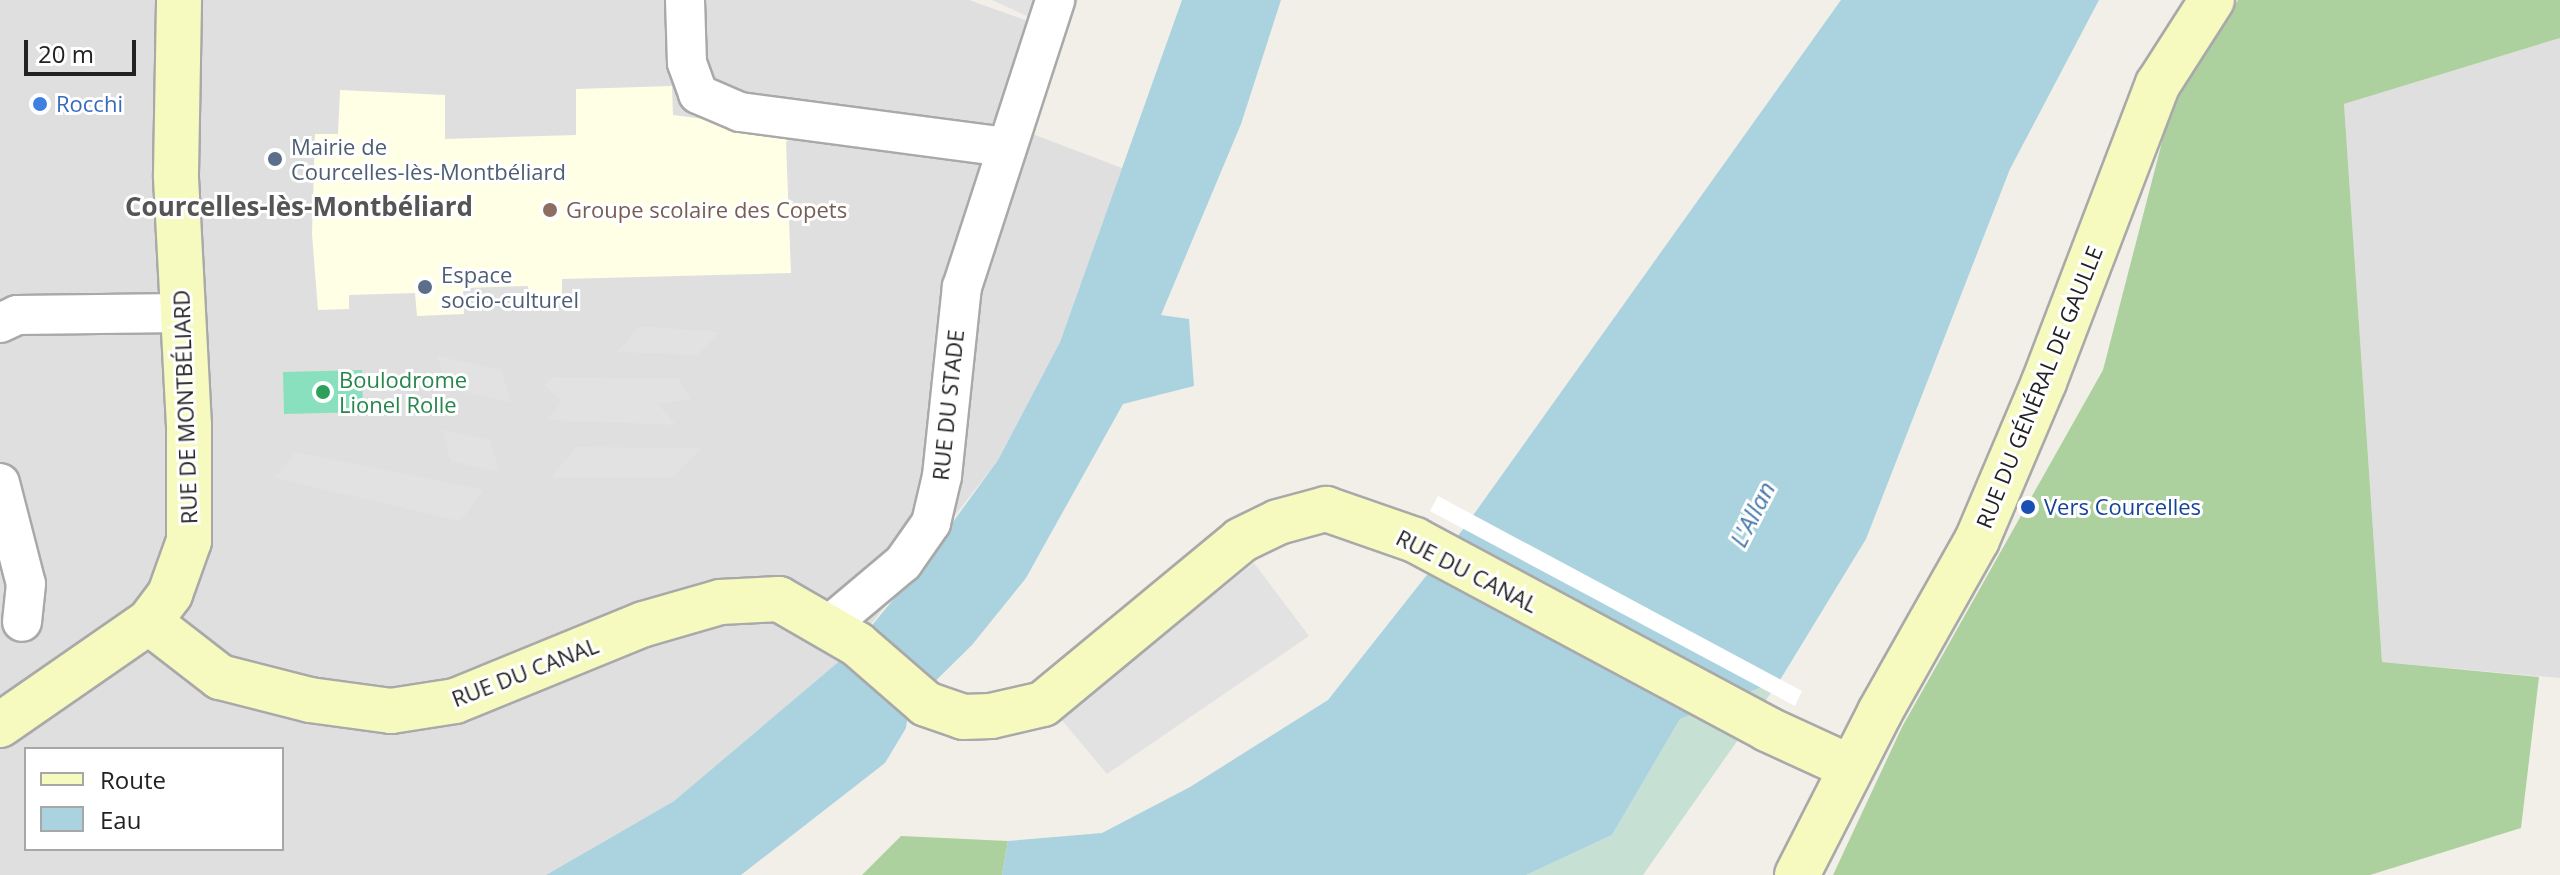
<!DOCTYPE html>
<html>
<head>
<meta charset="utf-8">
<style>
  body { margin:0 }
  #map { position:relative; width:2560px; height:875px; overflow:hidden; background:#f2efe9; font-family:"Open Sans",sans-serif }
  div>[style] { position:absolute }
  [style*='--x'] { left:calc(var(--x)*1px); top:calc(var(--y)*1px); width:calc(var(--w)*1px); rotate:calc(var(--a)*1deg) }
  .residential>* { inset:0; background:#e0dfdf }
  .education>* { inset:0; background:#ffffe5 }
  .forest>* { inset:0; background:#add19e }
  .wetland>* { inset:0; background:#c6e0d4 }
  .pitch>* { inset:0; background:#88e0be }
  .parking>* { inset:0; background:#e2e2e2 }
  .water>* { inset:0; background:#aad3df }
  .pier>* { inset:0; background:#fff }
  .roads { filter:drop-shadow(2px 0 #a9a9a9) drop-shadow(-2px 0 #a9a9a9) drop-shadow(0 2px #a9a9a9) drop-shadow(0 -2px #a9a9a9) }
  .street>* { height:38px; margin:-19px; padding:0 19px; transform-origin:19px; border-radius:19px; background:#fff }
  .secondary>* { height:44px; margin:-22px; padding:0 22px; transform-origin:22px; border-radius:22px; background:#f7fabf }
  .dots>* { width:22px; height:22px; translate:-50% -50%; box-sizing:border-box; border:4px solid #fff; border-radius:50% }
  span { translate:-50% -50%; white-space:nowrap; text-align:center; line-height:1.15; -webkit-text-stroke:6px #fff; paint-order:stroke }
  .shop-label { font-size:22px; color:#366cbe }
  .left { translate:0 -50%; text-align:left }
  .service-label { font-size:22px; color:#4e5e75 }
  .education-label { font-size:22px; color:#785e54 }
  .leisure-label { font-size:22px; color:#27864d }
  .street-label { font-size:22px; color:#222 }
  .transit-label { font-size:22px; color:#164399 }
  .water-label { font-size:24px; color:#4a7aab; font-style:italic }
  .quarter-label { font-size:26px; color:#555; font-weight:700 }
  .legend { position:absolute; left:24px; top:747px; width:260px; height:104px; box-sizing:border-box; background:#fff; border:2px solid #a7a7a7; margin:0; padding:10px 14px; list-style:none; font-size:24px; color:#222 }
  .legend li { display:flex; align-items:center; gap:16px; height:40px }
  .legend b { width:40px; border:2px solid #a7a7a7 }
  .scale { position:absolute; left:24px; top:40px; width:112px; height:36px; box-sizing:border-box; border:4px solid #222; border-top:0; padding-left:10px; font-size:24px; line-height:28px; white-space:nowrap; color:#222; -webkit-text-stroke:6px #fff; paint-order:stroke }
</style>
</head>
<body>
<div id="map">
  <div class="residential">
    <div style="clip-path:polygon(evenodd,0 0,969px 0,1031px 22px,1006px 124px,1122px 168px,1060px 342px,998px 460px,848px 654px,674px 801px,546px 875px,0 875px,0 0,26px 749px,282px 749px,282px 849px,26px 849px,26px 749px)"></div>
    <div style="clip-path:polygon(2560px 38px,2560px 678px,2382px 662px,2344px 104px)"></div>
  </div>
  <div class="education">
    <div style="clip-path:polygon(672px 86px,673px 115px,798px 131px,786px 142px,791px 273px,562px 279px,562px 297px,529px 299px,528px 286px,463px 288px,464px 314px,417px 316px,415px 293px,349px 295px,349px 309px,318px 310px,312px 234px,315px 134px,338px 134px,340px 90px,445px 95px,445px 139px,576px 135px,576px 89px)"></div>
  </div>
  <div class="forest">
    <div style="clip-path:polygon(2238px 0,2560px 0,2560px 38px,2344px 104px,2382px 662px,2539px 677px,2521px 828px,2370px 875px,1833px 875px,1902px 727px,2103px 370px,2170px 111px)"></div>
    <div style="clip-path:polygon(901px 836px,1008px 841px,1002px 875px,862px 875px)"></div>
  </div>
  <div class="wetland">
    <div style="clip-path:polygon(1780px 680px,1643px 875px,1526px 875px,1612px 835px,1680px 719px)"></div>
  </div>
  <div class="pitch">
    <div style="clip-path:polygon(362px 370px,363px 412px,284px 414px,283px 372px)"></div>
  </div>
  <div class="parking">
    <div style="clip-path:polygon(992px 0,1078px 0,1067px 34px)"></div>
    <div style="clip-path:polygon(640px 326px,719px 332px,698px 355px,617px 352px)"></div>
    <div style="clip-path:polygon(437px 356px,501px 370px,512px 403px,448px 388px)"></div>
    <div style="clip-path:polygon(553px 377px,679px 379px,691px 399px,658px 404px,676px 425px,547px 420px,562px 402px,544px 385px)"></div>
    <div style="clip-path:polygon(442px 430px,490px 440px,499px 472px,451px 461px)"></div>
    <div style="clip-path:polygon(576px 447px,701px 448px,672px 478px,551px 478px)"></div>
    <div style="clip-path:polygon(296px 452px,484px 490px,460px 521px,275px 478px)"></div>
    <div style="clip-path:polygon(1254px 563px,1309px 636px,1107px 774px,1060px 718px)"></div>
  </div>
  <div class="water">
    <div style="clip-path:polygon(1182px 0,1281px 0,1241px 124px,1161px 315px,1189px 319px,1194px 386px,1123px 404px,1026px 578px,972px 645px,909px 707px,906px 728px,885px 763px,741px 875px,546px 875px,674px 801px,849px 653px,921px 566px,998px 460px,1060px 342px)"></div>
    <div style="clip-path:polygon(1841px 0,2099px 0,2010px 169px,1866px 539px,1780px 680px,1680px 719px,1612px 835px,1526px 875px,1002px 875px,1008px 841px,1102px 833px,1190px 787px,1328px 700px,1464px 528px)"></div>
  </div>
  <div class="pier">
    <div style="clip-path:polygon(1438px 496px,1802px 691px,1795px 706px,1430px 511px)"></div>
  </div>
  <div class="roads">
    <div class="street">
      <div style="--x:685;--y:0;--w:63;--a:88.2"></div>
      <div style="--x:687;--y:63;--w:33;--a:70"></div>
      <div style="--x:698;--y:94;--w:46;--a:23.2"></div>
      <div style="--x:740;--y:112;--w:267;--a:7.5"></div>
      <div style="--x:0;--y:323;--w:19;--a:-25"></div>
      <div style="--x:17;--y:315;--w:165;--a:-0.7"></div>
      <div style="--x:0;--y:483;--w:104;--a:75.6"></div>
      <div style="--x:26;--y:584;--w:38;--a:96"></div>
      <div style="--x:829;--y:625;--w:97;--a:-40"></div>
      <div style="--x:903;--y:563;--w:49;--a:-55"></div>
      <div style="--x:931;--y:523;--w:48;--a:-76.8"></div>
      <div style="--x:942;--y:476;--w:190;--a:-84"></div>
      <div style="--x:962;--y:287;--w:302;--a:-72"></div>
    </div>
    <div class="secondary">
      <div style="--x:149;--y:622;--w:90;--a:37.8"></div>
      <div style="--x:220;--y:677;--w:93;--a:14.3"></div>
      <div style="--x:310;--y:700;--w:82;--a:7.7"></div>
      <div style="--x:391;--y:711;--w:65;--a:-8.9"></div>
      <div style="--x:455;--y:701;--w:204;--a:-22.2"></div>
      <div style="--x:644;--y:624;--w:79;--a:-16.1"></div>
      <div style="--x:720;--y:602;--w:59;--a:-2.9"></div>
      <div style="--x:779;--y:599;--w:90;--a:30"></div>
      <div style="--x:857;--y:644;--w:91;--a:41"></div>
      <div style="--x:926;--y:704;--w:39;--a:19"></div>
      <div style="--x:963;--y:717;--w:28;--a:-2"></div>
      <div style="--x:991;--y:716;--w:53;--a:-13"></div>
      <div style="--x:1043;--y:704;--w:257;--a:-39.6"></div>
      <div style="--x:1241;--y:540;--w:41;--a:-25.9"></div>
      <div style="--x:1278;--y:522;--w:50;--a:-15.2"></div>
      <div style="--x:1326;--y:509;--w:94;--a:19.2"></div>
      <div style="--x:1415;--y:540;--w:400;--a:28.2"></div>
      <div style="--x:1767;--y:729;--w:91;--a:24.6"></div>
      <div style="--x:0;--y:725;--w:181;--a:-34.7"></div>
      <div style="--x:149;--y:622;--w:35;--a:-53"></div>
      <div style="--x:170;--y:594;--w:56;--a:-70.3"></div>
      <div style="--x:189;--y:541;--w:115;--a:-90"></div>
      <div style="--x:189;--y:426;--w:252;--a:-93"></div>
      <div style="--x:176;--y:174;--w:174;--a:-89"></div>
      <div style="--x:1797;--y:875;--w:183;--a:-63"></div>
      <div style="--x:1880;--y:712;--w:197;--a:-60.6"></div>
      <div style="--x:1977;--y:540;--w:172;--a:-67"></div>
      <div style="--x:2044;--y:382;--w:319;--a:-69.1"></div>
      <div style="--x:2158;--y:84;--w:100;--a:-57.3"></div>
    </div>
  </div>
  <div class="dots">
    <div style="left:40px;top:104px;background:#3f7fe0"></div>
    <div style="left:275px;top:159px;background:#5c6f8a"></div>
    <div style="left:550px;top:210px;background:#8d6e63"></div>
    <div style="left:425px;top:287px;background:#5c6f8a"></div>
    <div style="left:323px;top:392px;background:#2e9e5b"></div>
    <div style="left:2028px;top:507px;background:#1a4fb4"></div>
  </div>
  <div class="shop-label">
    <span class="left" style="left:56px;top:104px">Rocchi</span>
  </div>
  <div class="service-label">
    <span class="left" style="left:291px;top:159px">Mairie de<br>Courcelles-lès-Montbéliard</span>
    <span class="left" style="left:441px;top:287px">Espace<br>socio-culturel</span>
  </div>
  <div class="education-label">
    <span class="left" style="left:566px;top:210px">Groupe scolaire des Copets</span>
  </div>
  <div class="leisure-label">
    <span class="left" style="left:339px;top:392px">Boulodrome<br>Lionel Rolle</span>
  </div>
  <div class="street-label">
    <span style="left:2039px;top:387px;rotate:-68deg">RUE DU GÉNÉRAL DE GAULLE</span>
    <span style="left:948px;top:405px;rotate:-84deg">RUE DU STADE</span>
    <span style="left:185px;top:407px;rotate:-92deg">RUE DE MONTBÉLIARD</span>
    <span style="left:1467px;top:571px;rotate:27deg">RUE DU CANAL</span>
    <span style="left:525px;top:672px;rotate:-21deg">RUE DU CANAL</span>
  </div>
  <div class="transit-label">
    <span class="left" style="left:2044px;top:507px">Vers Courcelles</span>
  </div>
  <div class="water-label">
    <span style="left:1752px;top:514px;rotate:-63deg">L'Allan</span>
  </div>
  <div class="quarter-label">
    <span style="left:299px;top:207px">Courcelles-lès-Montbéliard</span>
  </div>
  <ul class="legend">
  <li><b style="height:10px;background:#f7fabf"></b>Route</li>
  <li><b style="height:22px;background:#aad3df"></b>Eau</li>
  </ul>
  <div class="scale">20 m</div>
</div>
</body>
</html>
